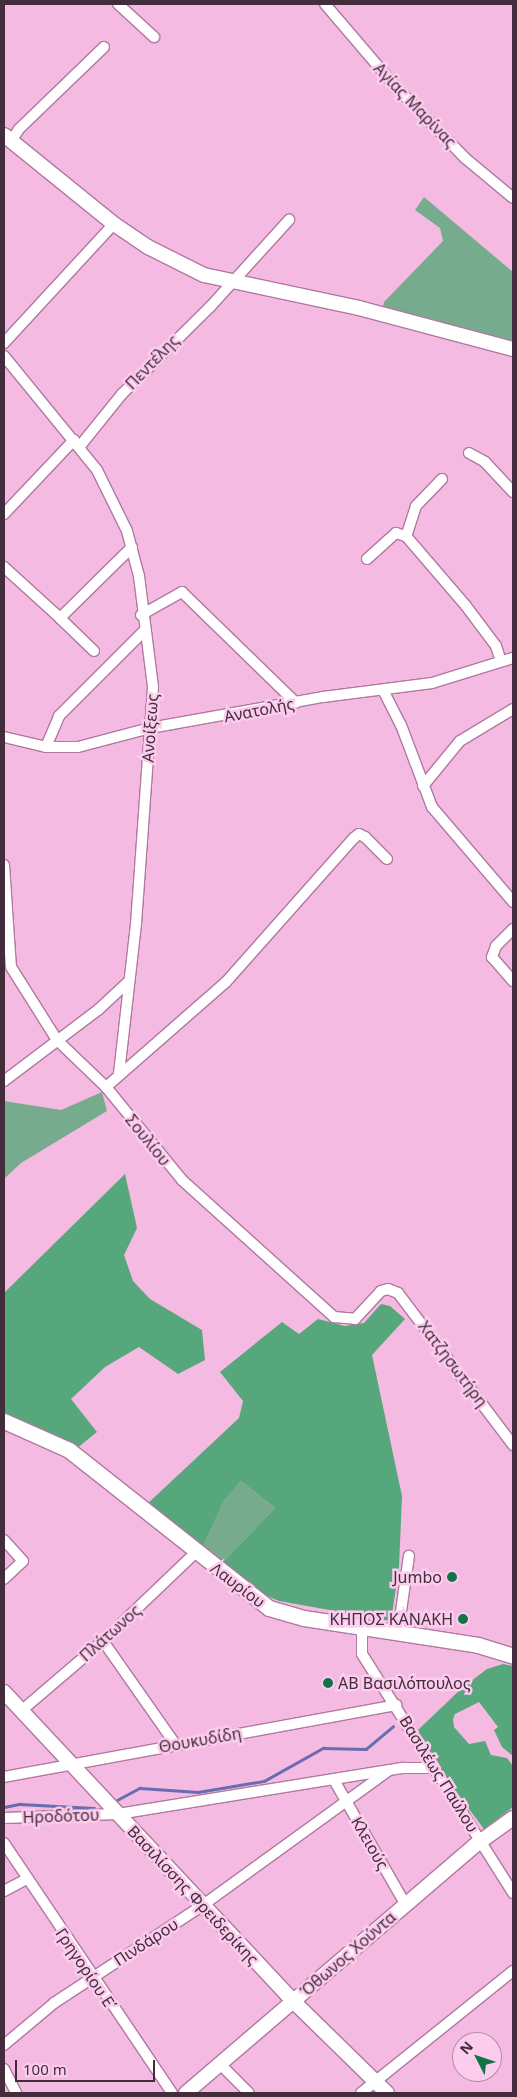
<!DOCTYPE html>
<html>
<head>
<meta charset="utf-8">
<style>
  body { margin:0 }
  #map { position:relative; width:517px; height:2097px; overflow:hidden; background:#f5bae2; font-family:"Noto Sans",sans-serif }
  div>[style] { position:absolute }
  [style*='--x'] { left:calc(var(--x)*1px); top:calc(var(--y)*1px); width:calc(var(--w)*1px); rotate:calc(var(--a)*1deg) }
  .green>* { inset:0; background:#76ac8d }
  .forest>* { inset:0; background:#56a77c }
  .stream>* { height:2.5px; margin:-1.25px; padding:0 1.25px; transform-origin:1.25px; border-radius:1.25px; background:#676db0 }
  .roads { filter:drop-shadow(1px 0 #b0799f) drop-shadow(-1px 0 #b0799f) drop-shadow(0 1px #b0799f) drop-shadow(0 -1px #b0799f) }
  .street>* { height:10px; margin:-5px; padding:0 5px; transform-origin:5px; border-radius:5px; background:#fff }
  .secondary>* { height:14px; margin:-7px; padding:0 7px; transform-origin:7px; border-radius:7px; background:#fff }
  .primary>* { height:15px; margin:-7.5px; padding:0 7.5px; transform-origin:7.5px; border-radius:7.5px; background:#fff }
  .dots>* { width:14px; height:14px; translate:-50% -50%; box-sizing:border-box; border:2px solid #fcccec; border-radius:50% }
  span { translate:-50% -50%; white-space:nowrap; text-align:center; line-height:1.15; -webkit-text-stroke:5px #fcccec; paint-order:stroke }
  .street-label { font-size:16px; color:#432c3c }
  .poi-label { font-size:16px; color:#432c3c }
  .right { translate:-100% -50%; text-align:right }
  .left { translate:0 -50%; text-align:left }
  .frame { position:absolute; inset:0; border:5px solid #432c3c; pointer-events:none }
  .north { position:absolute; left:452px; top:2032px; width:50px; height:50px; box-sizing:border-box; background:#fcccec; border:1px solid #b28ca6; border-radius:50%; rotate:311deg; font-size:14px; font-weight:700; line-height:20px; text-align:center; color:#432c3c }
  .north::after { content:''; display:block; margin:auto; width:18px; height:22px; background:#127349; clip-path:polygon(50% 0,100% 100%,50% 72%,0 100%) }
  .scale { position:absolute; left:15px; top:2060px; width:140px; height:22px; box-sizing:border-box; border:2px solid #432c3c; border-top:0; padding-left:6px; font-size:15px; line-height:18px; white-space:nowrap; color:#432c3c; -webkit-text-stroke:4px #fcccec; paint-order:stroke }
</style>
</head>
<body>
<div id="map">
  <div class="green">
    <div style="clip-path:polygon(424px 197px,513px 272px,513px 346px,382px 311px,384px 302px,443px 241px,440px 228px,415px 210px)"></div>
    <div style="clip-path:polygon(102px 1092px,107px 1111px,21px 1163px,4px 1179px,4px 1101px,61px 1110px)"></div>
    <div style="clip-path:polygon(241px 1481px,275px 1508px,222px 1563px,201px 1551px,224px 1501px)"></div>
  </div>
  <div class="forest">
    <div style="clip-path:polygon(125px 1174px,137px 1228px,124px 1255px,133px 1281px,150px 1299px,202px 1330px,205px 1360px,178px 1374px,139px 1347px,105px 1367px,71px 1399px,97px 1432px,76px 1449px,4px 1417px,4px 1293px)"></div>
    <div style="clip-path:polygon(381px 1304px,390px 1306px,405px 1319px,372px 1355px,402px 1496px,399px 1568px,391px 1621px,279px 1601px,258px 1592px,222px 1563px,275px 1508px,241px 1481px,224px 1501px,201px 1551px,145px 1506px,239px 1418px,243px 1401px,220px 1372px,282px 1322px,299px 1334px,318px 1319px,345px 1326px,364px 1323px)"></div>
    <div style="clip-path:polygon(503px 1664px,513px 1666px,513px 1756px,502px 1747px,494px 1730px,498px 1727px,479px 1702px,455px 1714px,453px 1719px,454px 1727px,469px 1744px,485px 1741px,491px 1755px,507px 1758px,513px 1766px,513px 1807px,484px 1829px,431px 1758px,418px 1730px,462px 1688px,487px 1669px)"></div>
  </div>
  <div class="stream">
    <div style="--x:117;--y:1800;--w:26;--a:-28"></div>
    <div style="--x:140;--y:1788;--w:58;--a:3.9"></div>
    <div style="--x:198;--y:1792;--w:67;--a:-9.5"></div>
    <div style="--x:264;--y:1781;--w:68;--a:-29.2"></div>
    <div style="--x:323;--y:1748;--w:43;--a:1.3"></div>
    <div style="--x:366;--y:1749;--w:35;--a:-40"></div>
    <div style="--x:4;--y:1807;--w:16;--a:-11"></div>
    <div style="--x:20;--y:1804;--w:74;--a:3.1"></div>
  </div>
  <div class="roads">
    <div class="street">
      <div style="--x:118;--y:4;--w:49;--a:42.5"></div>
      <div style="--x:325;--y:4;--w:109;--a:49.5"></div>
      <div style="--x:396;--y:87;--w:99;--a:45.8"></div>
      <div style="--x:465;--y:158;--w:62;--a:39.8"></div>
      <div style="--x:11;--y:141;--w:14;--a:-56"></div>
      <div style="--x:19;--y:129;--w:118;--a:-44"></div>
      <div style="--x:4;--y:343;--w:162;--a:-47.3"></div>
      <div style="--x:4;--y:356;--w:147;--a:50.8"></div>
      <div style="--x:97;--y:470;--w:68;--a:63.8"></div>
      <div style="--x:127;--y:531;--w:47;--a:75.1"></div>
      <div style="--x:139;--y:576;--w:112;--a:82.8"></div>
      <div style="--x:153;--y:687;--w:238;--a:94.1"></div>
      <div style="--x:136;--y:924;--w:151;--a:96.5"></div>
      <div style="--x:80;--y:446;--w:67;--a:-51.1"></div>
      <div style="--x:122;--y:394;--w:124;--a:-44.7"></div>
      <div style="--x:210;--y:307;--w:118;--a:-47.8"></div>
      <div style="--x:469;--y:453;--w:18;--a:29"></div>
      <div style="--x:485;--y:462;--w:41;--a:47"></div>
      <div style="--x:442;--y:479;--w:37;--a:134"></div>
      <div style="--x:416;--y:506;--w:32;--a:108"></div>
      <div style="--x:406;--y:536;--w:92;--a:49.4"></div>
      <div style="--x:466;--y:606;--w:50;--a:53.1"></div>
      <div style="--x:496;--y:646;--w:16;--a:72"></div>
      <div style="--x:4;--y:514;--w:102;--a:-46.6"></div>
      <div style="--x:367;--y:559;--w:39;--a:-42"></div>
      <div style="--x:396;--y:533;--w:10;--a:17"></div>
      <div style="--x:4;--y:567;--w:76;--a:42.3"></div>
      <div style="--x:141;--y:615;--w:47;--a:-29.3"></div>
      <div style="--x:182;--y:592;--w:159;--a:44.2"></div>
      <div style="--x:94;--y:651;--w:47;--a:-135.9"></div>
      <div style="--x:60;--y:618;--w:101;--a:-44.6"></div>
      <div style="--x:384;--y:692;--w:37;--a:63"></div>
      <div style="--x:401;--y:725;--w:88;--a:69.3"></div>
      <div style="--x:432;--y:807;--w:125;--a:49.5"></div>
      <div style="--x:4;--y:737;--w:43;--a:13.4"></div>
      <div style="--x:46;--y:747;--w:32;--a:0"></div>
      <div style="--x:78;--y:747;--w:74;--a:-14.8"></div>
      <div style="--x:150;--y:728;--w:176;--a:-10.2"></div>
      <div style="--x:323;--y:697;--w:110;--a:-7.3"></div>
      <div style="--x:432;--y:683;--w:85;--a:-17.2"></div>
      <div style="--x:46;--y:747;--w:34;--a:-67"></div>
      <div style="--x:59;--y:716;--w:120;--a:-45"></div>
      <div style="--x:423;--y:786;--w:58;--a:-50.6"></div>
      <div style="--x:460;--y:741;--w:62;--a:-31.1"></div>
      <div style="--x:4;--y:865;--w:102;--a:86.1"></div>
      <div style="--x:11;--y:967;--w:86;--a:57.8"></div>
      <div style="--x:57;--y:1040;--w:68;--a:43.8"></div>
      <div style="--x:106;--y:1087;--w:120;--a:50.7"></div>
      <div style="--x:182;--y:1180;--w:205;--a:42"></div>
      <div style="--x:334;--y:1317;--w:21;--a:5"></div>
      <div style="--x:355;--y:1319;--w:38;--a:-47"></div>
      <div style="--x:381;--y:1291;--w:7;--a:-16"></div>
      <div style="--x:388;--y:1289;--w:11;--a:22"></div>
      <div style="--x:398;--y:1293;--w:191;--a:52.9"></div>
      <div style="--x:513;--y:929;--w:24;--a:135"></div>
      <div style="--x:496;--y:946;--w:12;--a:110"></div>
      <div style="--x:492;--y:957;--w:32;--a:49"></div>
      <div style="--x:4;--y:1081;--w:118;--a:-37.1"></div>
      <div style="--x:98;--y:1010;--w:42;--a:-43.1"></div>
      <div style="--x:106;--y:1087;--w:159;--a:-41.2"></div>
      <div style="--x:226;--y:982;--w:193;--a:-48.4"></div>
      <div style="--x:354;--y:838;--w:6;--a:-39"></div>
      <div style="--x:359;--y:834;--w:7;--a:27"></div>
      <div style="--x:365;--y:837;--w:31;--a:45"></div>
      <div style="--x:4;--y:1540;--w:28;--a:48"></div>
      <div style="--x:23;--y:1561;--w:26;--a:137"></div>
      <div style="--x:362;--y:1627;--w:27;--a:90"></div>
      <div style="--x:362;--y:1654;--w:283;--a:57.7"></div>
      <div style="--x:398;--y:1632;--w:77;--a:-81.8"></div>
      <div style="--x:103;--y:1641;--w:126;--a:55"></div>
      <div style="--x:21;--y:1711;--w:108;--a:-40.5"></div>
      <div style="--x:103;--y:1641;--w:129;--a:-43.7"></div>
      <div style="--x:4;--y:1777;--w:399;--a:-10.4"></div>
      <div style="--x:334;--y:1780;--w:144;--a:60.1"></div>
      <div style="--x:4;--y:1818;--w:114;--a:-2"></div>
      <div style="--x:118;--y:1814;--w:289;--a:-9.2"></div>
      <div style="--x:403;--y:1768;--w:31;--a:0"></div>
      <div style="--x:4;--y:1843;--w:301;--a:56.1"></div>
      <div style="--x:4;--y:1891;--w:26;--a:-28"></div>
      <div style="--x:4;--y:2045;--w:65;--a:-40"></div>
      <div style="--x:54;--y:2003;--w:178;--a:-33.3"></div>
      <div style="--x:203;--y:1905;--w:228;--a:-35.9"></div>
      <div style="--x:219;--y:2063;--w:42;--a:45"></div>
      <div style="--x:4;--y:2069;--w:27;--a:63"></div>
      <div style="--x:361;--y:2093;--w:195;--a:-38.8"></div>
    </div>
    <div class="secondary">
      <div style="--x:4;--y:135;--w:141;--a:39"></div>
      <div style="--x:114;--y:224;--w:41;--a:34.1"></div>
      <div style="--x:148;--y:247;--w:63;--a:26.6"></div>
      <div style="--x:204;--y:275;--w:158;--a:12"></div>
      <div style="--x:359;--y:308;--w:159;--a:14.9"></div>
      <div style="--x:4;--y:1692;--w:423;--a:46.9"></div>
      <div style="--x:293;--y:2001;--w:132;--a:44.4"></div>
      <div style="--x:186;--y:2093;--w:379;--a:-40.6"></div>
      <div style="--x:474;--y:1846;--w:48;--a:-35.7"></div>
    </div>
    <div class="primary">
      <div style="--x:4;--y:1421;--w:71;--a:24"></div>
      <div style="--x:69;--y:1450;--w:255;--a:38.3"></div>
      <div style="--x:269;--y:1608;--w:36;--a:16"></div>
      <div style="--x:304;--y:1618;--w:176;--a:8.8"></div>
      <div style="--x:478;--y:1645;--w:37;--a:17"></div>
    </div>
  </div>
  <div class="dots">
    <div style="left:452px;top:1577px;background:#127349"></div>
    <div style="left:463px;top:1619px;background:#127349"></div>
    <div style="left:328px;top:1683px;background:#127349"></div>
  </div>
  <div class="street-label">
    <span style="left:415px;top:105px;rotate:46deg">Αγίας Μαρίνας</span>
    <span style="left:152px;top:362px;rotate:-46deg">Πεντέλης</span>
    <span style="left:259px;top:710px;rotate:-11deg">Ανατολής</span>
    <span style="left:150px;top:728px;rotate:-86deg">Ανοίξεως</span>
    <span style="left:148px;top:1140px;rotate:51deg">Σουλίου</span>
    <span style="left:453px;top:1364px;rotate:53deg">Χατζησωτήρη</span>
    <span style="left:238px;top:1585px;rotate:37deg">Λαυρίου</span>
    <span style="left:110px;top:1633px;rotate:-42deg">Πλάτωνος</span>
    <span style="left:200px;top:1740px;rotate:-10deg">Θουκυδίδη</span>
    <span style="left:439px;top:1774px;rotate:58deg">Βασιλέως Παύλου</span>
    <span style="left:61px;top:1816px;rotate:-2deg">Ηροδότου</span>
    <span style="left:370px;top:1843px;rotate:60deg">Κλειούς</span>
    <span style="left:193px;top:1895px;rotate:47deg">Βασιλίσσης Φρειδερίκης</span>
    <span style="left:146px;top:1942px;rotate:-33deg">Πινδάρου</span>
    <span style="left:348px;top:1954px;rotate:-41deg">Όθωνος Χούντα</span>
    <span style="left:86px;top:1969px;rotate:56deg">Γρηγορίου Ε΄</span>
  </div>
  <div class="poi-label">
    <span class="right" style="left:442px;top:1577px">Jumbo</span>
    <span class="right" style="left:453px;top:1619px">ΚΗΠΟΣ ΚΑΝΑΚΗ</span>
    <span class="left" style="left:338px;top:1683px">ΑΒ Βασιλόπουλος</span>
  </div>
  <div class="frame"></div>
  <div class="north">N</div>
  <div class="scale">100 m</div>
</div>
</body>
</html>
